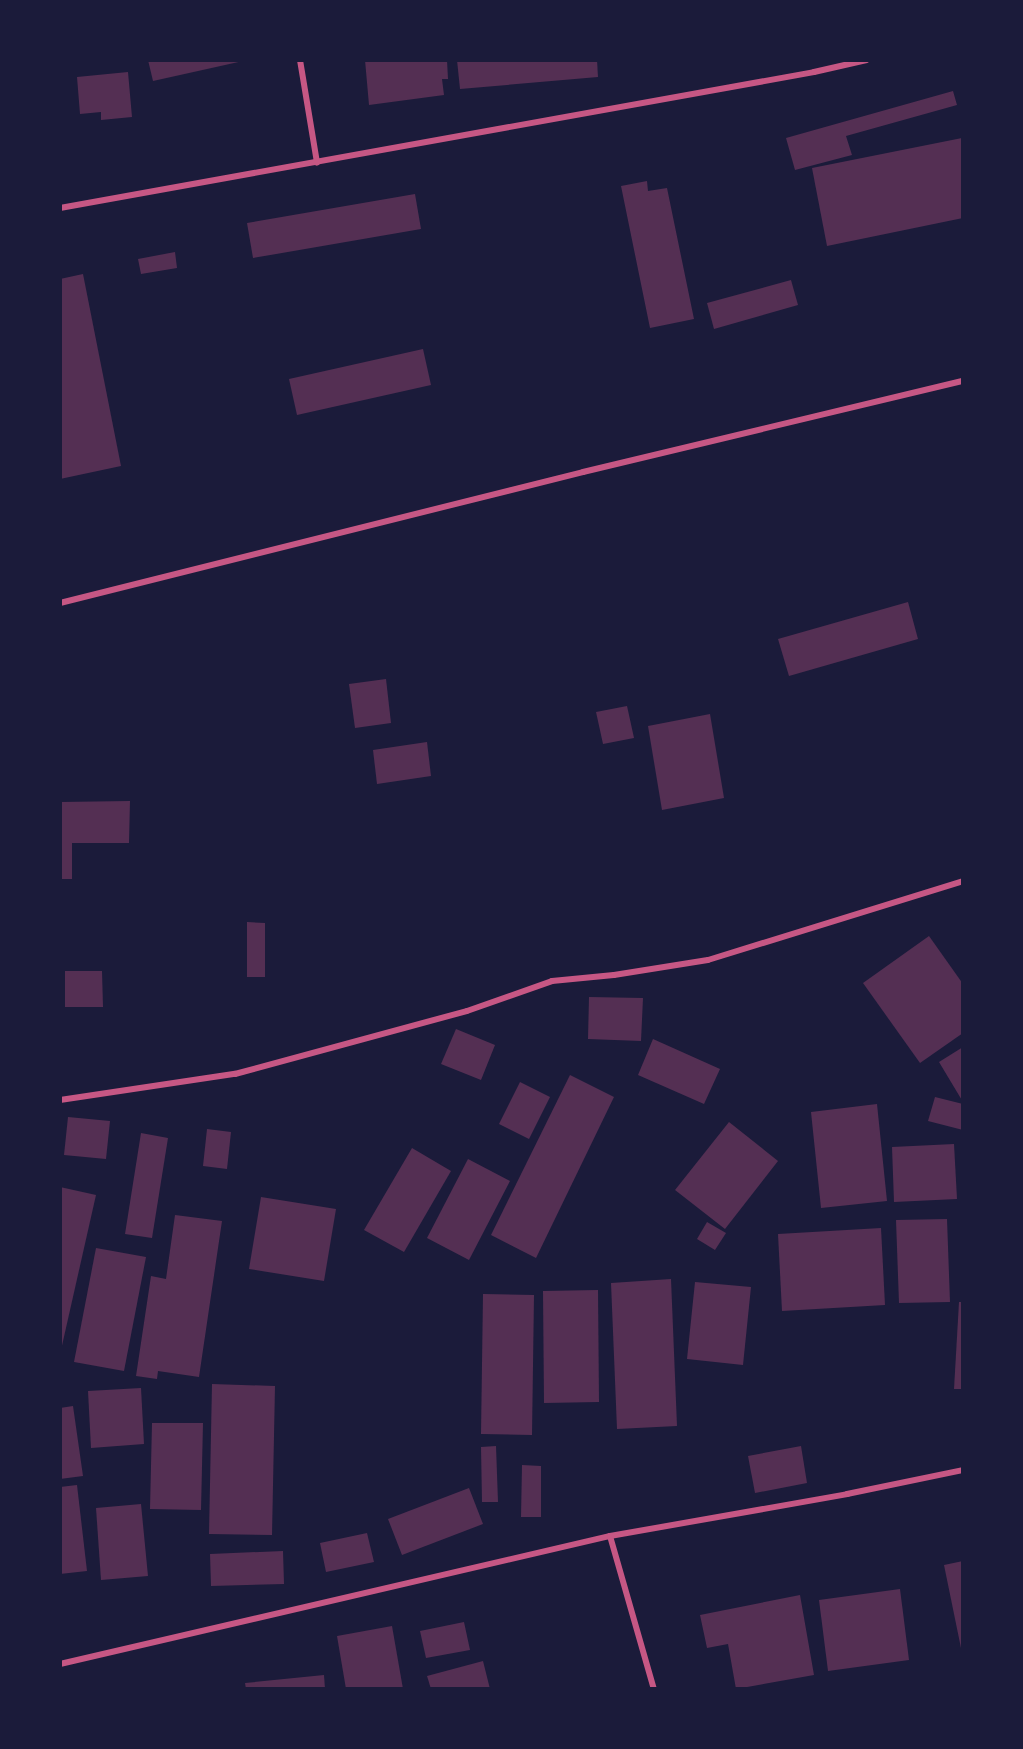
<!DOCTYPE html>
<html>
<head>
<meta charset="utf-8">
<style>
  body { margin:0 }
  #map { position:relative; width:1023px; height:1749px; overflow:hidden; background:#1b1b3a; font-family:Raleway,sans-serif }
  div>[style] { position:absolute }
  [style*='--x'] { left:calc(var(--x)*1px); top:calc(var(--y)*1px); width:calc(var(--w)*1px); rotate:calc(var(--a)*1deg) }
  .building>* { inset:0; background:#542f53 }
  .minor>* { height:6px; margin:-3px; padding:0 3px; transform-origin:3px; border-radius:3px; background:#c65784 }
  span { translate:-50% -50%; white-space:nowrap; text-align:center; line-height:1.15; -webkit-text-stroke:5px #1b1b3a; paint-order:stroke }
  .frame { position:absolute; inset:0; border:62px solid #1b1b3a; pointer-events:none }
</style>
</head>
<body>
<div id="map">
  <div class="building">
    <div style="clip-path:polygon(148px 60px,243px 60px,243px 61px,153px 81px)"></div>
    <div style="clip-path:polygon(365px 60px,447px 60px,448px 79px,442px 79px,444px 95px,369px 105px)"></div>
    <div style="clip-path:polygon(457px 60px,597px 60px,598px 77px,460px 89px)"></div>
    <div style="clip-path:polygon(128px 72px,132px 117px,101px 120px,101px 112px,80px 114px,77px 77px)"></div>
    <div style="clip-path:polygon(953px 91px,957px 105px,846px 136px,852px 155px,795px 170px,786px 138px)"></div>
    <div style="clip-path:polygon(962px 138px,963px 218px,827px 246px,812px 168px)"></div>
    <div style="clip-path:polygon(647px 181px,648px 191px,667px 188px,694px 319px,650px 328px,621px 186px)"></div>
    <div style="clip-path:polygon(415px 194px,421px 229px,253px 258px,247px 223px)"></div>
    <div style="clip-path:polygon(175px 252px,177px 268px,141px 274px,138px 259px)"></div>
    <div style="clip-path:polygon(83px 274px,121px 466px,60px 479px,60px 279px)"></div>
    <div style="clip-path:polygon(791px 280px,798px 305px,714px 329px,707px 303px)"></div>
    <div style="clip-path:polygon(423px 349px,431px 385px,297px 415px,289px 379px)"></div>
    <div style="clip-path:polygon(908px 602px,918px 639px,789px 676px,778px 639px)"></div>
    <div style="clip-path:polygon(386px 679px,391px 723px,355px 728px,349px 684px)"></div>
    <div style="clip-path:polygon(627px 706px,634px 738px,603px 744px,596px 712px)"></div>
    <div style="clip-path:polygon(710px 714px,724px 798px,662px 810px,648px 726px)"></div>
    <div style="clip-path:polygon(427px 742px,431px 776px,377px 784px,373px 750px)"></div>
    <div style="clip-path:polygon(130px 801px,129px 843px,72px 843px,72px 879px,60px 879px,60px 802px)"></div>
    <div style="clip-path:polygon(247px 922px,265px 923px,265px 977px,247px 977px)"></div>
    <div style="clip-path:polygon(929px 936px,963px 984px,963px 1033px,920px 1063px,863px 983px)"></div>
    <div style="clip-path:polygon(65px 971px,102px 971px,103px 1007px,65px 1007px)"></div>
    <div style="clip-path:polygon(589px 997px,643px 998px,641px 1041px,588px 1039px)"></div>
    <div style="clip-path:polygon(456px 1029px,495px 1045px,481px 1080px,441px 1064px)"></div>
    <div style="clip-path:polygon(653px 1039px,720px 1069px,704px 1104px,638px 1075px)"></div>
    <div style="clip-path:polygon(963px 1047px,963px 1102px,939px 1062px)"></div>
    <div style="clip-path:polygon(570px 1075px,614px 1097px,536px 1258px,491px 1235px)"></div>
    <div style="clip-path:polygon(520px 1082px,550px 1097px,529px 1139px,499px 1124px)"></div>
    <div style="clip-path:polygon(935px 1097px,963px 1104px,963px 1130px,928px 1121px)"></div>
    <div style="clip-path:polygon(877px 1104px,887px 1201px,821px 1208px,811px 1112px)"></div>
    <div style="clip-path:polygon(68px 1117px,110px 1121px,106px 1159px,64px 1155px)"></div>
    <div style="clip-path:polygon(729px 1122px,778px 1161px,725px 1229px,675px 1190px)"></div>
    <div style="clip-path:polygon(207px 1129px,231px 1132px,227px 1169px,203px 1166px)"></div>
    <div style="clip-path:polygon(141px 1133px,168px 1138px,152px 1238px,125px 1234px)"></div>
    <div style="clip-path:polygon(954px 1144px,957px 1199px,894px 1202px,892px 1147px)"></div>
    <div style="clip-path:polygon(412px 1148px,451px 1171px,404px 1252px,364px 1230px)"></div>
    <div style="clip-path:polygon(468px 1159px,510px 1181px,469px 1260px,427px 1238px)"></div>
    <div style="clip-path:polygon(60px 1187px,96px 1195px,61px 1350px,60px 1350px)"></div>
    <div style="clip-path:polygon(261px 1197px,336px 1209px,324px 1281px,249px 1269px)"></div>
    <div style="clip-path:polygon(175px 1215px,222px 1221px,199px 1377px,158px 1371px,157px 1379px,136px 1376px,151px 1276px,166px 1279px)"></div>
    <div style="clip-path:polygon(947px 1219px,950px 1302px,899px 1303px,896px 1220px)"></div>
    <div style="clip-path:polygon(707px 1222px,726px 1233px,715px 1250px,697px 1239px)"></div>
    <div style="clip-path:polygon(881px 1228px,885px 1305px,782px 1311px,778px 1234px)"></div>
    <div style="clip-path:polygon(96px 1248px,146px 1257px,124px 1371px,74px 1362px)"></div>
    <div style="clip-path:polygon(671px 1279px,677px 1426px,617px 1429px,611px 1283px)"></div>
    <div style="clip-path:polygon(695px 1282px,751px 1287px,743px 1365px,687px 1359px)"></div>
    <div style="clip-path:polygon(598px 1290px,599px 1402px,544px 1403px,543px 1291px)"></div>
    <div style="clip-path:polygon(483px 1294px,534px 1295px,532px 1435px,481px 1434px)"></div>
    <div style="clip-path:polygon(959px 1302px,963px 1302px,963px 1389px,954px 1389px)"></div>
    <div style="clip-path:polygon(212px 1384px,275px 1386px,272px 1535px,209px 1534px)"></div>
    <div style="clip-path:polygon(141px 1388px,144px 1444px,91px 1448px,88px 1391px)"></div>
    <div style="clip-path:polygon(73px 1406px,83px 1476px,60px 1479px,60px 1408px)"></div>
    <div style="clip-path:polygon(152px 1423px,203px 1423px,201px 1510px,150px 1509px)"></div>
    <div style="clip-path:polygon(496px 1446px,498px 1502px,482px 1502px,481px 1447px)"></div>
    <div style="clip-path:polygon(801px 1446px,807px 1483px,755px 1493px,748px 1456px)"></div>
    <div style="clip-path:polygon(522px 1465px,541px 1466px,541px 1517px,521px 1517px)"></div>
    <div style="clip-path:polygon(77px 1485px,87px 1571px,60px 1574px,60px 1487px)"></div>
    <div style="clip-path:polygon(469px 1488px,483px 1524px,402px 1555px,388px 1519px)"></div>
    <div style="clip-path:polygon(141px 1504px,148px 1576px,101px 1580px,96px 1508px)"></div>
    <div style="clip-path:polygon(367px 1533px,374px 1562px,326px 1572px,320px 1543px)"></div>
    <div style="clip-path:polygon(283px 1551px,284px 1584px,211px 1586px,210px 1554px)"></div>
    <div style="clip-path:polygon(963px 1561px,963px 1653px,962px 1653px,944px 1565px)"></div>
    <div style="clip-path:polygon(900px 1589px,909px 1660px,828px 1671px,819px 1600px)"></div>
    <div style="clip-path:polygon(800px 1595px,814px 1675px,736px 1689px,728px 1644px,707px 1648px,700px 1615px)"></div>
    <div style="clip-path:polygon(464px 1622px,470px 1650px,426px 1658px,420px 1631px)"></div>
    <div style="clip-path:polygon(392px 1626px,403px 1689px,346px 1689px,337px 1636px)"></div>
    <div style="clip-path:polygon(483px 1661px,490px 1689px,431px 1689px,427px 1676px)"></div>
    <div style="clip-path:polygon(324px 1675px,325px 1689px,246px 1689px,245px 1683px)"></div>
  </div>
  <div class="minor">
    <div style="--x:300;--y:60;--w:104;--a:80.6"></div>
    <div style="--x:60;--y:208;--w:766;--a:-10.22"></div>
    <div style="--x:814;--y:72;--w:54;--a:-12.8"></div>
    <div style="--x:60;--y:603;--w:539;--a:-14.06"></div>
    <div style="--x:583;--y:472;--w:391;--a:-13.5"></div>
    <div style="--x:60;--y:1100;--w:177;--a:-8.5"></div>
    <div style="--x:235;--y:1074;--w:240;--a:-15.2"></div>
    <div style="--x:467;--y:1011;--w:90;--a:-19.4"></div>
    <div style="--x:552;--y:981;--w:62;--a:-5.5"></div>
    <div style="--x:614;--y:975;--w:95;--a:-9.1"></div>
    <div style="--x:708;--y:960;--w:267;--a:-17.2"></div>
    <div style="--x:610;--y:1536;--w:159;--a:74"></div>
    <div style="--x:60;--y:1664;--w:565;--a:-13.1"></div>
    <div style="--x:610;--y:1536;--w:241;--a:-10"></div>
    <div style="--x:847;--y:1494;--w:118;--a:-11.7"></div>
  </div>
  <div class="frame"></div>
</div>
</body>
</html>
